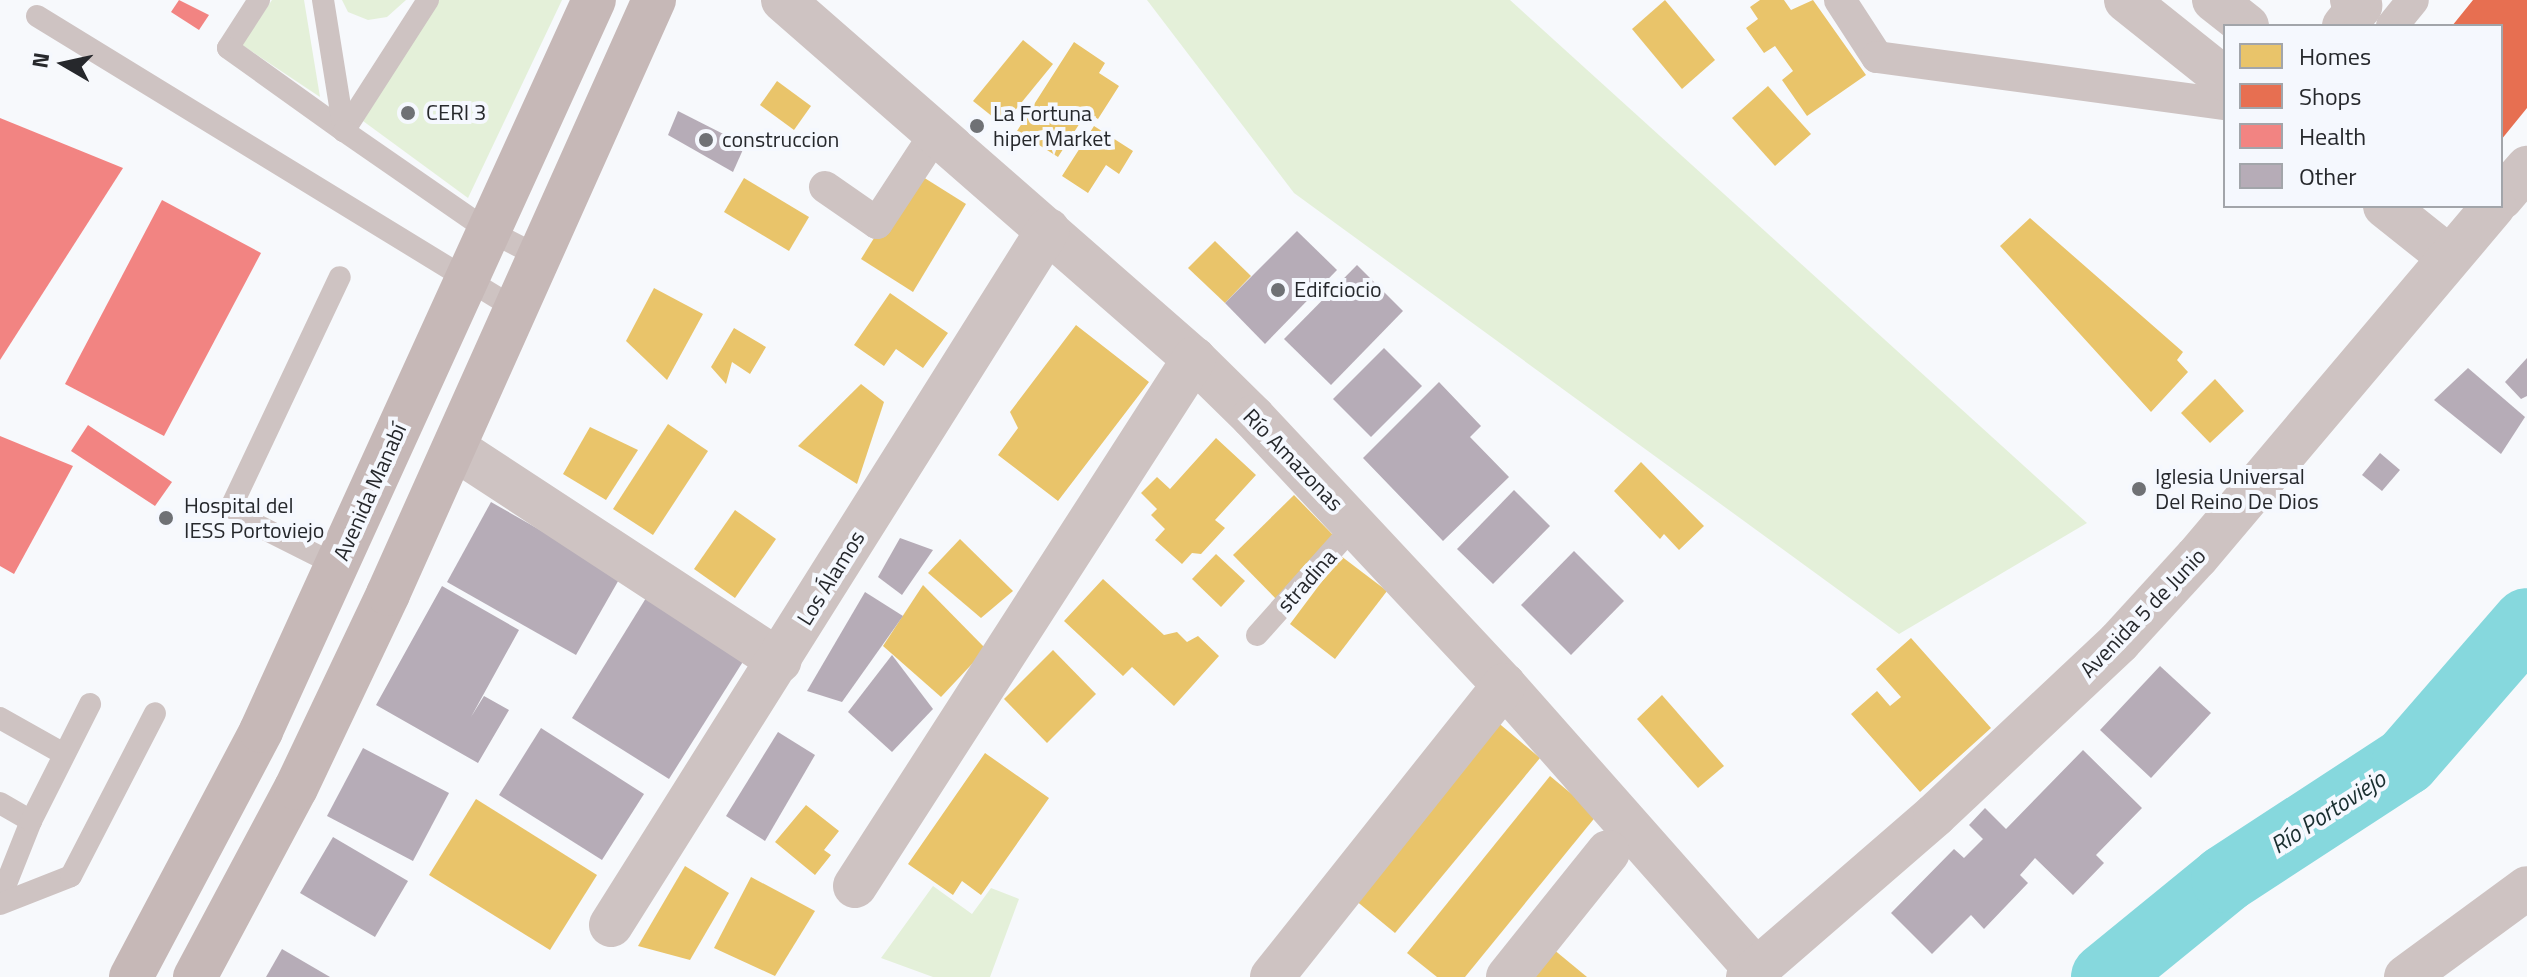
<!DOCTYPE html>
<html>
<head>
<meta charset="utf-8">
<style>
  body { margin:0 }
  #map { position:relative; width:2527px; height:977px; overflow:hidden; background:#f7f9fc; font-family:"Titillium Web",sans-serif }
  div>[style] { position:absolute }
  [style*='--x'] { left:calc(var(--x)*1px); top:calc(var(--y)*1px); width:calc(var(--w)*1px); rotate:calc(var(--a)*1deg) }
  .green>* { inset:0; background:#e4f0d9 }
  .homes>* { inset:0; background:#e9c46a }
  .shops>* { inset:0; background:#e76f51 }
  .health>* { inset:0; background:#f28482 }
  .river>* { height:68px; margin:-34px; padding:0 34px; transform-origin:34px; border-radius:34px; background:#86d8dd }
  .building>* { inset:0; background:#b6acb7 }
  .service>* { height:22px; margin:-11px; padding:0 11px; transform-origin:11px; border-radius:11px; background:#cec3c2 }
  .pedestrian>* { height:32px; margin:-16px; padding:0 16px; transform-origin:16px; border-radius:16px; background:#cec3c2 }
  .minor>* { height:44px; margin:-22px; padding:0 22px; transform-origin:22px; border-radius:22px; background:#cec3c2 }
  .tertiary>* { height:44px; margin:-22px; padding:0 22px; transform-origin:22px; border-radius:22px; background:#cec3c2 }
  .secondary>* { height:44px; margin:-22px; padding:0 22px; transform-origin:22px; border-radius:22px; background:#c6b8b7 }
  .dots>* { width:22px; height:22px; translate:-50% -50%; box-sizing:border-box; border:4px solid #f5f8fe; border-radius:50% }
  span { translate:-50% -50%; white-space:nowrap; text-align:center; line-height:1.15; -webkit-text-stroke:8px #f5f8fe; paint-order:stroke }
  .poi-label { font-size:22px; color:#26282c }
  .left { translate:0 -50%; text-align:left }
  .street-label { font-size:22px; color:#26282c }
  .water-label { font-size:24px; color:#192e2f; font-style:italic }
  .legend { position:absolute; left:2223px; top:24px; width:280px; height:184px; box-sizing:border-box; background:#f5f8fe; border:2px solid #a2a5aa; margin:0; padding:10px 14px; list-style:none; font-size:24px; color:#26282c }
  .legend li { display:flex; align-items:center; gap:16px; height:40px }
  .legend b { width:40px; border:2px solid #a2a5aa }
  .north { position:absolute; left:24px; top:24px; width:80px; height:80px; -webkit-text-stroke:6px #f5f8fe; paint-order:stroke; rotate:279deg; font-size:22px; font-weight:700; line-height:32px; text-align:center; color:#26282c }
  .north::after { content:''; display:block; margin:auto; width:28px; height:36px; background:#26282c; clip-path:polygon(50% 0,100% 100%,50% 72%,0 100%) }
</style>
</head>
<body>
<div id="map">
  <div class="green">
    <div style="clip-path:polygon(272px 0,304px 0,320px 97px,242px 45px)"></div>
    <div style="clip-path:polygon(342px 0,406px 0,387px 17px,368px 20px,348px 12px)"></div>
    <div style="clip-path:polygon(439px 0,562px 0,468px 198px,363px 121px)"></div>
    <div style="clip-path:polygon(1147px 0,1510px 0,2087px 523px,1899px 634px,1294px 193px)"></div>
    <div style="clip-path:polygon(933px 886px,972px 914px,991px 888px,1019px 899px,990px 977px,933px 977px,881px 958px)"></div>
  </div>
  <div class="homes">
    <div style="clip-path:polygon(1665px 0,1715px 60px,1682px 89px,1632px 29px)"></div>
    <div style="clip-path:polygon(1760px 0,1784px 0,1791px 10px,1813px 0,1866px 75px,1807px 116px,1782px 80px,1793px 71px,1775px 46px,1764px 53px,1746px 28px,1758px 19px,1750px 7px)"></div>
    <div style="clip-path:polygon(1023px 40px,1053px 64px,1003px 125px,973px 101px)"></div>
    <div style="clip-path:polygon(1074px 42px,1105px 63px,1099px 73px,1119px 86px,1098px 119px,1087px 112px,1058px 157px,1017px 131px)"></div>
    <div style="clip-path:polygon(777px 81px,811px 106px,794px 130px,760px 105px)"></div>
    <div style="clip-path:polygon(1768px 86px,1811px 134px,1775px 166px,1732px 118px)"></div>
    <div style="clip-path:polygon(1094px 126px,1133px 151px,1119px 174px,1106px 165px,1088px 193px,1062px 176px)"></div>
    <div style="clip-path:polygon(915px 172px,966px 204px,913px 292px,861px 259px)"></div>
    <div style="clip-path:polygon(744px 178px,809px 217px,789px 251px,724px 212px)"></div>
    <div style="clip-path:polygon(2030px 218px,2183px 352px,2177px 360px,2188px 372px,2151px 412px,2000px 246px)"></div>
    <div style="clip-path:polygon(1215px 241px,1251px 276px,1225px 303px,1188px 268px)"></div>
    <div style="clip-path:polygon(654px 288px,703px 314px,667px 380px,626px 341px)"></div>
    <div style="clip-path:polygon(890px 293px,948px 333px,923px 368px,896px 349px,884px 366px,854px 345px)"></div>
    <div style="clip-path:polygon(1076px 325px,1149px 382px,1058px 501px,998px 455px,1018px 428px,1010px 412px)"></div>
    <div style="clip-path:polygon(734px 328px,766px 347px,750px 374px,732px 362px,726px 384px,711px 367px)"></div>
    <div style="clip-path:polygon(2215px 379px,2244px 411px,2210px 443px,2181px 413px)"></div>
    <div style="clip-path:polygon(861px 384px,884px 402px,857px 484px,798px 446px)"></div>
    <div style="clip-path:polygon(668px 424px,708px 451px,653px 535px,613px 509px)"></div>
    <div style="clip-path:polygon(590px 427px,638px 450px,606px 500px,563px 474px)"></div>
    <div style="clip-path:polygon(1216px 438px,1256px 475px,1215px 520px,1225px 528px,1201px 554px,1192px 553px,1182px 564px,1155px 540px,1165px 529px,1151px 515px,1157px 509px,1141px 493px,1157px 477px,1170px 489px)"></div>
    <div style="clip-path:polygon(1641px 462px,1704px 526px,1679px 550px,1664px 534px,1660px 539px,1614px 491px)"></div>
    <div style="clip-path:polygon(1294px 495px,1334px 536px,1279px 602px,1233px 555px)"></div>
    <div style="clip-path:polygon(735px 510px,776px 539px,735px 598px,694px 569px)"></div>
    <div style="clip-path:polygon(960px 539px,1013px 591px,981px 618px,928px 573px)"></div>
    <div style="clip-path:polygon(1216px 554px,1245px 581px,1221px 607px,1192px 579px)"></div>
    <div style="clip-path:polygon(1341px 556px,1387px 591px,1335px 659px,1290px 624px)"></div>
    <div style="clip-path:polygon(1103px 579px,1164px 635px,1177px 632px,1187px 642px,1198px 636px,1219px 656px,1174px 706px,1132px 667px,1123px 676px,1064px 621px)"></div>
    <div style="clip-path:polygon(923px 585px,986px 649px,941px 697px,883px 646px)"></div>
    <div style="clip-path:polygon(1911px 638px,1991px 728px,1920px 792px,1851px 714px,1877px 691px,1890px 706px,1901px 697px,1876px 669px)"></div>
    <div style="clip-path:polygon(1053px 650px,1096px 694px,1047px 743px,1004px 699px)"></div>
    <div style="clip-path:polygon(1662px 695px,1724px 766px,1698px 788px,1637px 719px)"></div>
    <div style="clip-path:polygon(1495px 720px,1540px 758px,1395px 933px,1349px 895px)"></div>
    <div style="clip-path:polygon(985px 753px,1049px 798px,981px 895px,962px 881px,953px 895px,908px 864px)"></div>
    <div style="clip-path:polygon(1550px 776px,1597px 815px,1465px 977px,1437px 977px,1407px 953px)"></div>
    <div style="clip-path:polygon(476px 799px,597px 875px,550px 950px,429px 875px)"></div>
    <div style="clip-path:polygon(806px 805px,839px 831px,824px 850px,831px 855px,815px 875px,775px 842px)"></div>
    <div style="clip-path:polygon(685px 866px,729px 893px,690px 960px,638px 946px)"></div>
    <div style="clip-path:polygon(751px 877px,815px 911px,775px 976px,714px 948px)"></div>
    <div style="clip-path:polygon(1547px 944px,1587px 977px,1520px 977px)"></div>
  </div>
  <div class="shops">
    <div style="clip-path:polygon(2473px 0,2527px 0,2527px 108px,2501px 140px,2501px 26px,2452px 26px)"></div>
  </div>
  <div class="health">
    <div style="clip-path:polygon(179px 0,209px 15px,199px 30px,171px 12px)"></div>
    <div style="clip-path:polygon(0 118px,123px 168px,0 360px)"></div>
    <div style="clip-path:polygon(162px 200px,261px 253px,164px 436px,65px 384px)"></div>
    <div style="clip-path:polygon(88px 425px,172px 482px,155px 506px,71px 451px)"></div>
    <div style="clip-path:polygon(0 436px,73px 466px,14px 574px,0 566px)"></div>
  </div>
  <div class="river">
    <div style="--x:2105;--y:977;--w:155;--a:-39.2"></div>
    <div style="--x:2225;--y:879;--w:216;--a:-33.1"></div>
    <div style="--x:2406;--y:761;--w:184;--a:-49"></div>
  </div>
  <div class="building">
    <div style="clip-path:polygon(678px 111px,745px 145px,733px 172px,668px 135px)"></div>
    <div style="clip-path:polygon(1297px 231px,1337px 270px,1265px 344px,1225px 303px)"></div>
    <div style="clip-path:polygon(1357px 265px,1403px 311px,1331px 385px,1284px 339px)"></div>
    <div style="clip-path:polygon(1384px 348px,1422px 386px,1371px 437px,1333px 399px)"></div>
    <div style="clip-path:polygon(2527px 358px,2527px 396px,2521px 399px,2505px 382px)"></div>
    <div style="clip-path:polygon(2468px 368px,2525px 417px,2501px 454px,2434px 400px)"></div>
    <div style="clip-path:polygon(1439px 382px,1481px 426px,1470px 437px,1509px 477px,1443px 541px,1363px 458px)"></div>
    <div style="clip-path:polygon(2380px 453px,2400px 470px,2382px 491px,2362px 475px)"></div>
    <div style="clip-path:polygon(1514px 490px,1550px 526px,1493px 584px,1457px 549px)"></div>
    <div style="clip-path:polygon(491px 502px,621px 576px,576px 655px,447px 582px)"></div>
    <div style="clip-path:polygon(900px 538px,933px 550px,902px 595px,878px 577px)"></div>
    <div style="clip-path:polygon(1574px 551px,1624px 601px,1571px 655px,1521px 605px)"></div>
    <div style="clip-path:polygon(442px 586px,519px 630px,471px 717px,484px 696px,509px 710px,478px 763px,376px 705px)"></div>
    <div style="clip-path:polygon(865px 592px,903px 616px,842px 702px,807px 691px)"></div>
    <div style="clip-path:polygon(646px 598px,744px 660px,669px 779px,572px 718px)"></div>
    <div style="clip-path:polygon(892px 655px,933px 709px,892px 752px,848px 712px)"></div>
    <div style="clip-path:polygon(2160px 666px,2211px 713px,2151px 778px,2100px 730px)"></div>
    <div style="clip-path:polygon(541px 728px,644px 794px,602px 860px,499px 795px)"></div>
    <div style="clip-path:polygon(778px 732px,815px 755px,765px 841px,726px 816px)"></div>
    <div style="clip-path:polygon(363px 748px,449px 793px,413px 861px,327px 816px)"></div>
    <div style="clip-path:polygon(2083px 750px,2142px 808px,2096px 855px,2104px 863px,2073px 895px,2035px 858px,2020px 875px,2028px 883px,1984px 929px,1971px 915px,1932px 954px,1891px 913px,1954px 849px,1964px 858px,1983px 839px,1969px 825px,1985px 808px,2006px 829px)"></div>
    <div style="clip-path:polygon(333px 837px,408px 881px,375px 937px,300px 893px)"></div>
    <div style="clip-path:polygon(282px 949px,330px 977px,266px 977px)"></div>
  </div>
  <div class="service">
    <div style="--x:259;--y:0;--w:57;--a:122.9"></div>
    <div style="--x:228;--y:48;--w:143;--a:35.6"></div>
    <div style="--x:323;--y:0;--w:133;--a:80.9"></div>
    <div style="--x:428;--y:0;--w:156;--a:122.7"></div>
    <div style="--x:344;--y:131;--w:174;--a:34.7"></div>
    <div style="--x:487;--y:230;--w:57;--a:27"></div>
    <div style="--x:37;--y:16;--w:559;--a:31.47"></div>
    <div style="--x:338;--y:566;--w:109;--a:-153.2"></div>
    <div style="--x:241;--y:517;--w:15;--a:-127"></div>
    <div style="--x:232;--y:505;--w:252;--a:-64.7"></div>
    <div style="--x:1257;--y:635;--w:147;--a:-48.3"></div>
    <div style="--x:0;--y:718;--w:73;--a:29.4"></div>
    <div style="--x:0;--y:803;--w:36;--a:30"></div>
    <div style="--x:0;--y:899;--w:84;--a:-68.3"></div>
    <div style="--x:31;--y:821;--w:131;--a:-63.2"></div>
    <div style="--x:0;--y:904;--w:76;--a:-21.5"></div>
    <div style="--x:71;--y:876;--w:183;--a:-62.7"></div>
  </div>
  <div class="pedestrian">
    <div style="--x:1840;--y:0;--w:68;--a:57"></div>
    <div style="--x:1877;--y:57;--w:351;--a:7.7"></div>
    <div style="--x:2392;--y:26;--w:33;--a:-51"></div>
    <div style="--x:825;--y:187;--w:63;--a:34.7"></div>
    <div style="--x:877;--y:223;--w:108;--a:-56.8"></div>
  </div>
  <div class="minor">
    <div style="--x:783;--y:0;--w:546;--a:41.14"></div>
    <div style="--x:1194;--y:359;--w:83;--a:44.5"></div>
    <div style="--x:1253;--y:417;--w:367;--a:46.9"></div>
    <div style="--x:1504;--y:685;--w:380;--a:48.5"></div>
    <div style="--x:2344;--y:26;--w:26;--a:-51"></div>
    <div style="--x:2360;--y:6;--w:10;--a:-143"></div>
    <div style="--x:454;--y:448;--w:389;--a:33.2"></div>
    <div style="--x:855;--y:886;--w:627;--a:-57.25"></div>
    <div style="--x:611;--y:925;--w:821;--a:-57.84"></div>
    <div style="--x:1272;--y:977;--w:373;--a:-51.5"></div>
    <div style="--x:1508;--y:977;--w:160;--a:-51.3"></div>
    <div style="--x:2406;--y:977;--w:150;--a:-36.3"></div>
  </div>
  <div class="tertiary">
    <div style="--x:2126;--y:0;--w:127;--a:38.6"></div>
    <div style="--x:2214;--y:0;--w:42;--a:38.2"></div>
    <div style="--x:2501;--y:198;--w:40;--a:-49"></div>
    <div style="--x:2385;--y:206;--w:82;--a:38.6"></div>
    <div style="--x:1748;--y:977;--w:247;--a:-40.9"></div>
    <div style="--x:1935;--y:815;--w:253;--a:-43.2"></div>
    <div style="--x:2119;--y:642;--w:115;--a:-47.5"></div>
    <div style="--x:2197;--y:557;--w:460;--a:-49.8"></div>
  </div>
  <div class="secondary">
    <div style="--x:131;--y:977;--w:278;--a:-62.1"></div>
    <div style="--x:261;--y:731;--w:803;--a:-65.51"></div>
    <div style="--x:195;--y:977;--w:214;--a:-61.9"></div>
    <div style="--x:296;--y:788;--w:215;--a:-64.6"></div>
    <div style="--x:388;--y:594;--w:651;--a:-65.88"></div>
  </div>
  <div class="dots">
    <div style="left:408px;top:113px;background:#6f7175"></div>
    <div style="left:977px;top:126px;background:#6f7175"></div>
    <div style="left:706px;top:140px;background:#6f7175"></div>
    <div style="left:1278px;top:290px;background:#6f7175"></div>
    <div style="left:2139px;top:489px;background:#6f7175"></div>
    <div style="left:166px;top:518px;background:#6f7175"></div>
  </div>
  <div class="poi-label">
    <span class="left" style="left:426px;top:113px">CERI 3</span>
    <span class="left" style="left:993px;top:126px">La Fortuna<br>hiper Market</span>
    <span class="left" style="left:722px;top:140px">construccion</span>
    <span class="left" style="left:1294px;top:290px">Edifciocio</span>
    <span class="left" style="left:2155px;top:489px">Iglesia Universal<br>Del Reino De Dios</span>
    <span class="left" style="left:184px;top:518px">Hospital del<br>IESS Portoviejo</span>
  </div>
  <div class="street-label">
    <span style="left:1293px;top:460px;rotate:46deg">Río Amazonas</span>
    <span style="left:370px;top:492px;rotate:-66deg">Avenida Manabí</span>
    <span style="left:831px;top:578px;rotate:-58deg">Los Álamos</span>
    <span style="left:1307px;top:581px;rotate:-48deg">stradina</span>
    <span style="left:2143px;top:613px;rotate:-46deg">Avenida 5 de Junio</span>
  </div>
  <div class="water-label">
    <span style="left:2328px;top:812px;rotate:-33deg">Río Portoviejo</span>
  </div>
  <ul class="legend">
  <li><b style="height:22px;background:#e9c46a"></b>Homes</li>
  <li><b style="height:22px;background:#e76f51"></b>Shops</li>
  <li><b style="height:22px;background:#f28482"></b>Health</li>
  <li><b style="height:22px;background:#b6acb7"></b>Other</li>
  </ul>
  <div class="north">N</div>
</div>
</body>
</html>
